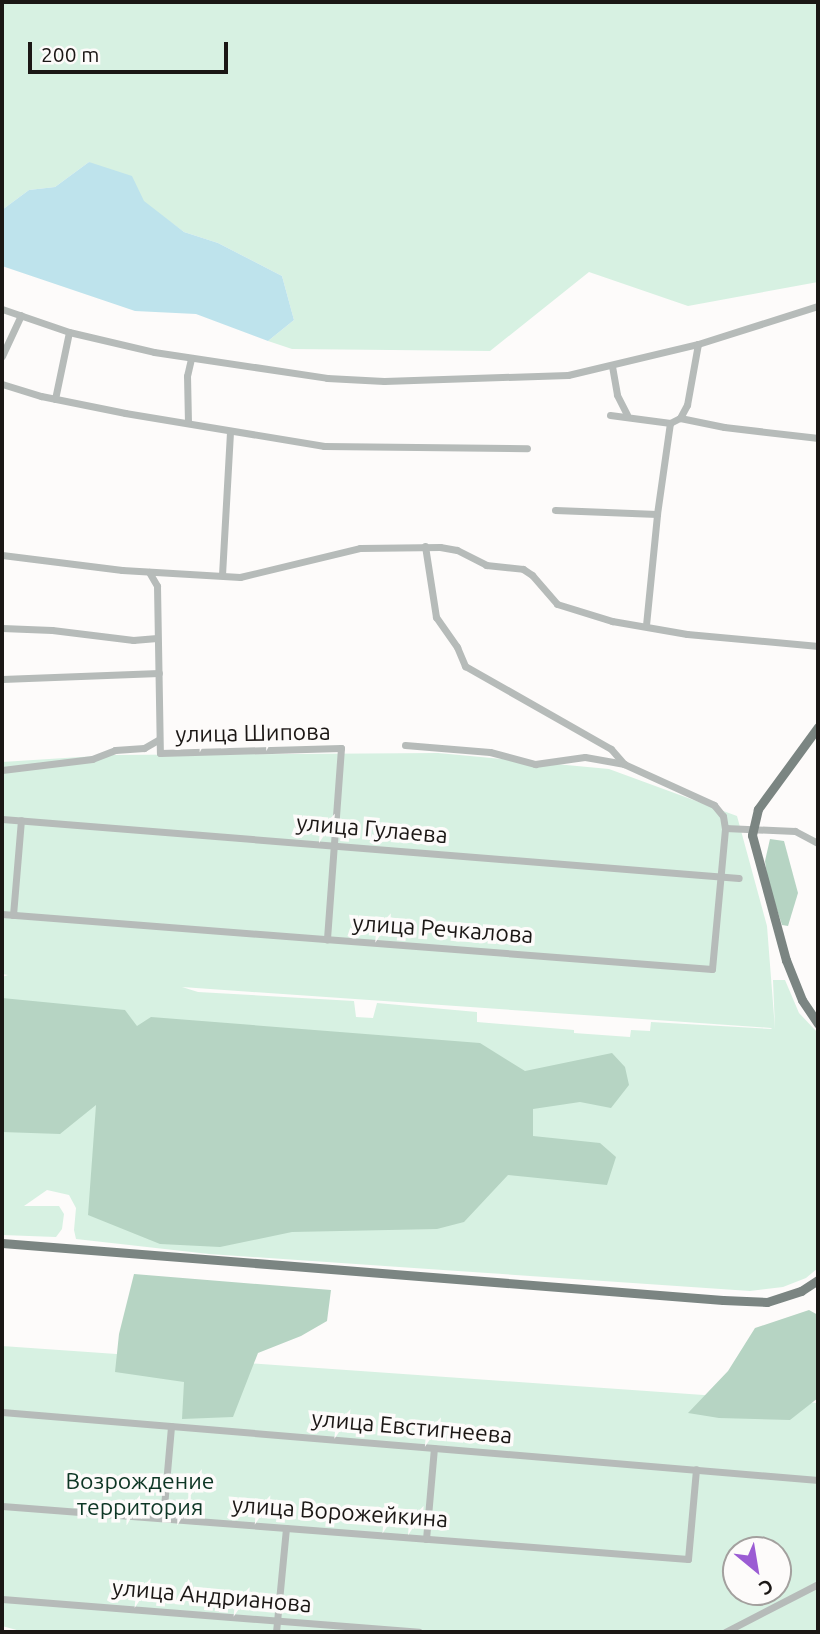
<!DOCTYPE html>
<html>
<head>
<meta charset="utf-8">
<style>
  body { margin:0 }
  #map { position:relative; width:820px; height:1634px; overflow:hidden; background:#fdfbfa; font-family:Ubuntu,sans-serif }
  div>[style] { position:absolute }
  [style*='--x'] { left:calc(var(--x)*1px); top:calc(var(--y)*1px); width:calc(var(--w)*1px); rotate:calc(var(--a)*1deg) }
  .green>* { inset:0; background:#d7f1e2 }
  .forest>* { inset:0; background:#b6d4c3 }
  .water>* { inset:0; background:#bee3ec }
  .minor>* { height:7px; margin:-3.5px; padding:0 3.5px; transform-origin:3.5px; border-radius:3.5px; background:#b6bbb9 }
  .major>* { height:9px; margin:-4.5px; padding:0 4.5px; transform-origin:4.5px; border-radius:4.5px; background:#7b8582 }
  span { translate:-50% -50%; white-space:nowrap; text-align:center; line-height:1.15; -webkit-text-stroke:7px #fdfbfa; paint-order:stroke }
  .street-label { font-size:23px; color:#1b1715 }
  .park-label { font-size:23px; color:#0d3624 }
  .frame { position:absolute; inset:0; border:4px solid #1b1715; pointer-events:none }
  .north { position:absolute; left:722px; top:1536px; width:70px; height:70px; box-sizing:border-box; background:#fdfbfa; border:2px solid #a3a09e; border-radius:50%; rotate:150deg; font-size:19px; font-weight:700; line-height:28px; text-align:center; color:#1b1715 }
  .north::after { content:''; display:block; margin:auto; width:24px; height:32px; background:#9b5cd3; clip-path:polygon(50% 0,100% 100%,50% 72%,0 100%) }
  .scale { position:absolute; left:28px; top:42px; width:200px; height:32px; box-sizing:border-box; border:4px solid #1b1715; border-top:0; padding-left:9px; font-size:21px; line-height:24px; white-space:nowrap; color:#1b1715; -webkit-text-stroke:5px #fdfbfa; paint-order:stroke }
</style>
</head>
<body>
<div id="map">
  <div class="green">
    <div style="clip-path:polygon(2px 2px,818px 2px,818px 282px,688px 306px,589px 272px,490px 351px,292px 349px,268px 341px,294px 320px,282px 276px,218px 243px,184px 232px,89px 162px,55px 187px,29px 190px,2px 210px)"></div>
    <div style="clip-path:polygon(evenodd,438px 753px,609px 769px,737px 816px,767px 926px,775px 1029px,773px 980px,785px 980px,799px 1013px,818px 1033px,818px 1268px,806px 1278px,783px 1287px,750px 1291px,209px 1254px,76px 1239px,74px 1230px,76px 1208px,69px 1195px,47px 1190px,24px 1206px,59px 1206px,64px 1214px,62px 1229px,56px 1237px,2px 1235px,2px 977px,8px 975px,2px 974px,2px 762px,112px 755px,438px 753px,182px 987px,771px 1028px,772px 1029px,651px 1022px,650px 1031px,631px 1030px,630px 1037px,574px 1033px,574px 1030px,477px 1022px,477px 1012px,377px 1003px,373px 1018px,356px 1017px,354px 1001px,198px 992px,182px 987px)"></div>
    <div style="clip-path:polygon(evenodd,2px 1346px,818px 1403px,818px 1632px,24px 1632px,2px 1626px,2px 1346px,736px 1550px,778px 1550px,778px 1592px,736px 1592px,736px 1550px)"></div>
  </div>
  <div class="forest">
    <div style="clip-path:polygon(770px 839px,784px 841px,798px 893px,788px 926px,782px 925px,768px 882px,765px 861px)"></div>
    <div style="clip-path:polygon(2px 998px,125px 1010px,137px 1026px,151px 1017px,480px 1043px,525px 1071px,612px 1053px,625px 1067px,629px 1085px,611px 1108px,580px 1102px,533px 1109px,533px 1136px,600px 1143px,616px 1157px,607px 1185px,508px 1175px,464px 1222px,437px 1229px,292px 1232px,220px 1247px,160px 1244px,88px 1215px,96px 1105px,60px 1134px,2px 1132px)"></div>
    <div style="clip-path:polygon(134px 1274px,331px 1290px,327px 1321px,301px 1336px,258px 1353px,233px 1417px,182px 1419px,184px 1382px,115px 1372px,119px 1334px)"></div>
    <div style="clip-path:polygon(809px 1310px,818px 1315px,818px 1398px,790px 1420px,719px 1418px,688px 1413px,728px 1371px,755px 1328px)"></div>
  </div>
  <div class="water">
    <div style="clip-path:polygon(89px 162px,132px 176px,144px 201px,184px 232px,218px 243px,282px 276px,294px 320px,268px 341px,196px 314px,135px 311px,2px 266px,2px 210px,29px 190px,55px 187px)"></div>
  </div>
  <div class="minor">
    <div style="--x:2;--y:309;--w:71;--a:18.9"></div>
    <div style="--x:69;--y:332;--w:87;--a:13.2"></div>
    <div style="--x:154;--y:352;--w:175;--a:8.5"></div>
    <div style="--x:327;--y:378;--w:57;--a:3"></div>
    <div style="--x:384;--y:381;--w:184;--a:-1.9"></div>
    <div style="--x:568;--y:375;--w:134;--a:-13.4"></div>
    <div style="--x:698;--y:344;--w:126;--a:-17.6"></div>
    <div style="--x:2;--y:356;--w:45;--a:-65.1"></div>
    <div style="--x:612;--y:366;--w:29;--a:80"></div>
    <div style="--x:617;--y:395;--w:22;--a:63"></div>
    <div style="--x:2;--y:384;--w:41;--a:17.1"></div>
    <div style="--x:41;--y:396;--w:86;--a:11.4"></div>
    <div style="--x:125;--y:413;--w:202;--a:9.4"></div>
    <div style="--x:324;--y:446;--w:203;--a:0.6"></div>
    <div style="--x:55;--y:399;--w:68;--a:-78.2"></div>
    <div style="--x:610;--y:415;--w:61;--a:7.6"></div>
    <div style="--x:670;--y:423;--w:11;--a:-27"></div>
    <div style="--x:680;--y:418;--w:45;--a:11.6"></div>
    <div style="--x:724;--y:427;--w:95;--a:6.7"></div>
    <div style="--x:680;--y:418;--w:15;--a:-62"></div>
    <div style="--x:687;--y:405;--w:62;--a:-79.8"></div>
    <div style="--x:188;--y:423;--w:47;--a:-91.2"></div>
    <div style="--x:187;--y:376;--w:18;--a:-77"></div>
    <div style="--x:555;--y:510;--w:102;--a:2.2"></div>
    <div style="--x:425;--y:546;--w:72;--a:81.2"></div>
    <div style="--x:436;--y:617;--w:37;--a:55"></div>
    <div style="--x:457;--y:647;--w:21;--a:67"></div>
    <div style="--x:465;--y:666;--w:168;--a:29.6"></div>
    <div style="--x:611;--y:749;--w:20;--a:49"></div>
    <div style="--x:2;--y:555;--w:121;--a:7.1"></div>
    <div style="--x:122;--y:570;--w:118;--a:3.4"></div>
    <div style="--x:240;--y:577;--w:123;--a:-13.6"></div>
    <div style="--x:360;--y:548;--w:80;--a:-0.7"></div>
    <div style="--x:440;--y:547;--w:17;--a:10"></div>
    <div style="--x:457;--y:550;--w:33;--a:27"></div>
    <div style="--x:486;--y:565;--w:37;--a:6"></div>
    <div style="--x:523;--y:569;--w:11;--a:34"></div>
    <div style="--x:532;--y:575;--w:38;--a:49"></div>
    <div style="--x:557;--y:604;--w:58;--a:17.2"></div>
    <div style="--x:612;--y:621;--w:76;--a:9.8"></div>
    <div style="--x:687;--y:634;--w:132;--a:5.2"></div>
    <div style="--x:149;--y:572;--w:16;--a:60"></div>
    <div style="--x:157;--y:586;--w:167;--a:89"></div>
    <div style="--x:160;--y:753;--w:181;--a:-1.6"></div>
    <div style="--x:341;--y:748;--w:192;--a:94.2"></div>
    <div style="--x:222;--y:575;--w:144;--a:-86.8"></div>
    <div style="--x:646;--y:625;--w:112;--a:-84.3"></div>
    <div style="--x:657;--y:514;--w:92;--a:-81.9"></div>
    <div style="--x:2;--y:628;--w:50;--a:2.3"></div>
    <div style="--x:52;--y:630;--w:82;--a:7"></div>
    <div style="--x:133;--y:640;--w:24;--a:-5"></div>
    <div style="--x:2;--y:679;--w:157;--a:-2.2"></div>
    <div style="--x:405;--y:745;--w:85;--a:4.7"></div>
    <div style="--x:490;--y:752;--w:47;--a:14.9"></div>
    <div style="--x:535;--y:764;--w:50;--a:-8"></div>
    <div style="--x:585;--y:757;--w:40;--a:10"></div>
    <div style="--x:624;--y:764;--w:99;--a:24.5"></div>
    <div style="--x:714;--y:805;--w:14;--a:51"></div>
    <div style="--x:723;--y:816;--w:12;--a:81"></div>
    <div style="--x:2;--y:770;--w:91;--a:-7"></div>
    <div style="--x:92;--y:759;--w:25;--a:-21"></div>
    <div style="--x:115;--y:750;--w:29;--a:-4"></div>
    <div style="--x:144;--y:748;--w:16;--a:-30"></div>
    <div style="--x:2;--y:819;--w:739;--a:4.58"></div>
    <div style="--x:2;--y:914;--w:712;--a:4.43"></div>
    <div style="--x:712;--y:969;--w:142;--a:-84.7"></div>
    <div style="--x:725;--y:828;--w:70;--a:2.5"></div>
    <div style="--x:795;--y:831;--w:26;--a:28"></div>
    <div style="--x:13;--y:915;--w:95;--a:-85.2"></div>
    <div style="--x:2;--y:1412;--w:819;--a:4.76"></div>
    <div style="--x:2;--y:1506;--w:688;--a:4.42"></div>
    <div style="--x:688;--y:1559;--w:90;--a:-84.9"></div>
    <div style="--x:163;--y:1518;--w:92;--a:-85"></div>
    <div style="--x:426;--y:1539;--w:91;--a:-85"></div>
    <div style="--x:2;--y:1599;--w:418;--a:4.5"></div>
    <div style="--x:276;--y:1632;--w:104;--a:-84.5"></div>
    <div style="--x:725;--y:1632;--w:105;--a:-27.3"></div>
  </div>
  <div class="major">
    <div style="--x:818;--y:727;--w:102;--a:126.2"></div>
    <div style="--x:758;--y:809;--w:27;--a:103"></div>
    <div style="--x:752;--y:835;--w:130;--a:74.8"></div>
    <div style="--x:786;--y:960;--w:43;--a:68.2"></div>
    <div style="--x:802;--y:1000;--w:29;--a:56"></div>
    <div style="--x:2;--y:1243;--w:723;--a:4.52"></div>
    <div style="--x:723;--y:1300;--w:44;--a:2.6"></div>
    <div style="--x:767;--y:1302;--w:36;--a:-18"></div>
    <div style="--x:801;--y:1291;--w:20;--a:-33"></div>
  </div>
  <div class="street-label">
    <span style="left:253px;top:733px;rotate:-1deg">улица Шипова</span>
    <span style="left:372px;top:829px;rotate:5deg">улица Гулаева</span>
    <span style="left:443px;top:929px;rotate:4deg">улица Речкалова</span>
    <span style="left:412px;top:1427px;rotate:5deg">улица Евстигнеева</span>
    <span style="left:340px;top:1512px;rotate:4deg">улица Ворожейкина</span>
    <span style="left:212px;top:1596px;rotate:5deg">улица Андрианова</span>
  </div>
  <div class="park-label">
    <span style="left:140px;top:1494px">Возрождение<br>территория</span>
  </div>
  <div class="frame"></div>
  <div class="north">С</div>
  <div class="scale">200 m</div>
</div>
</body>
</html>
